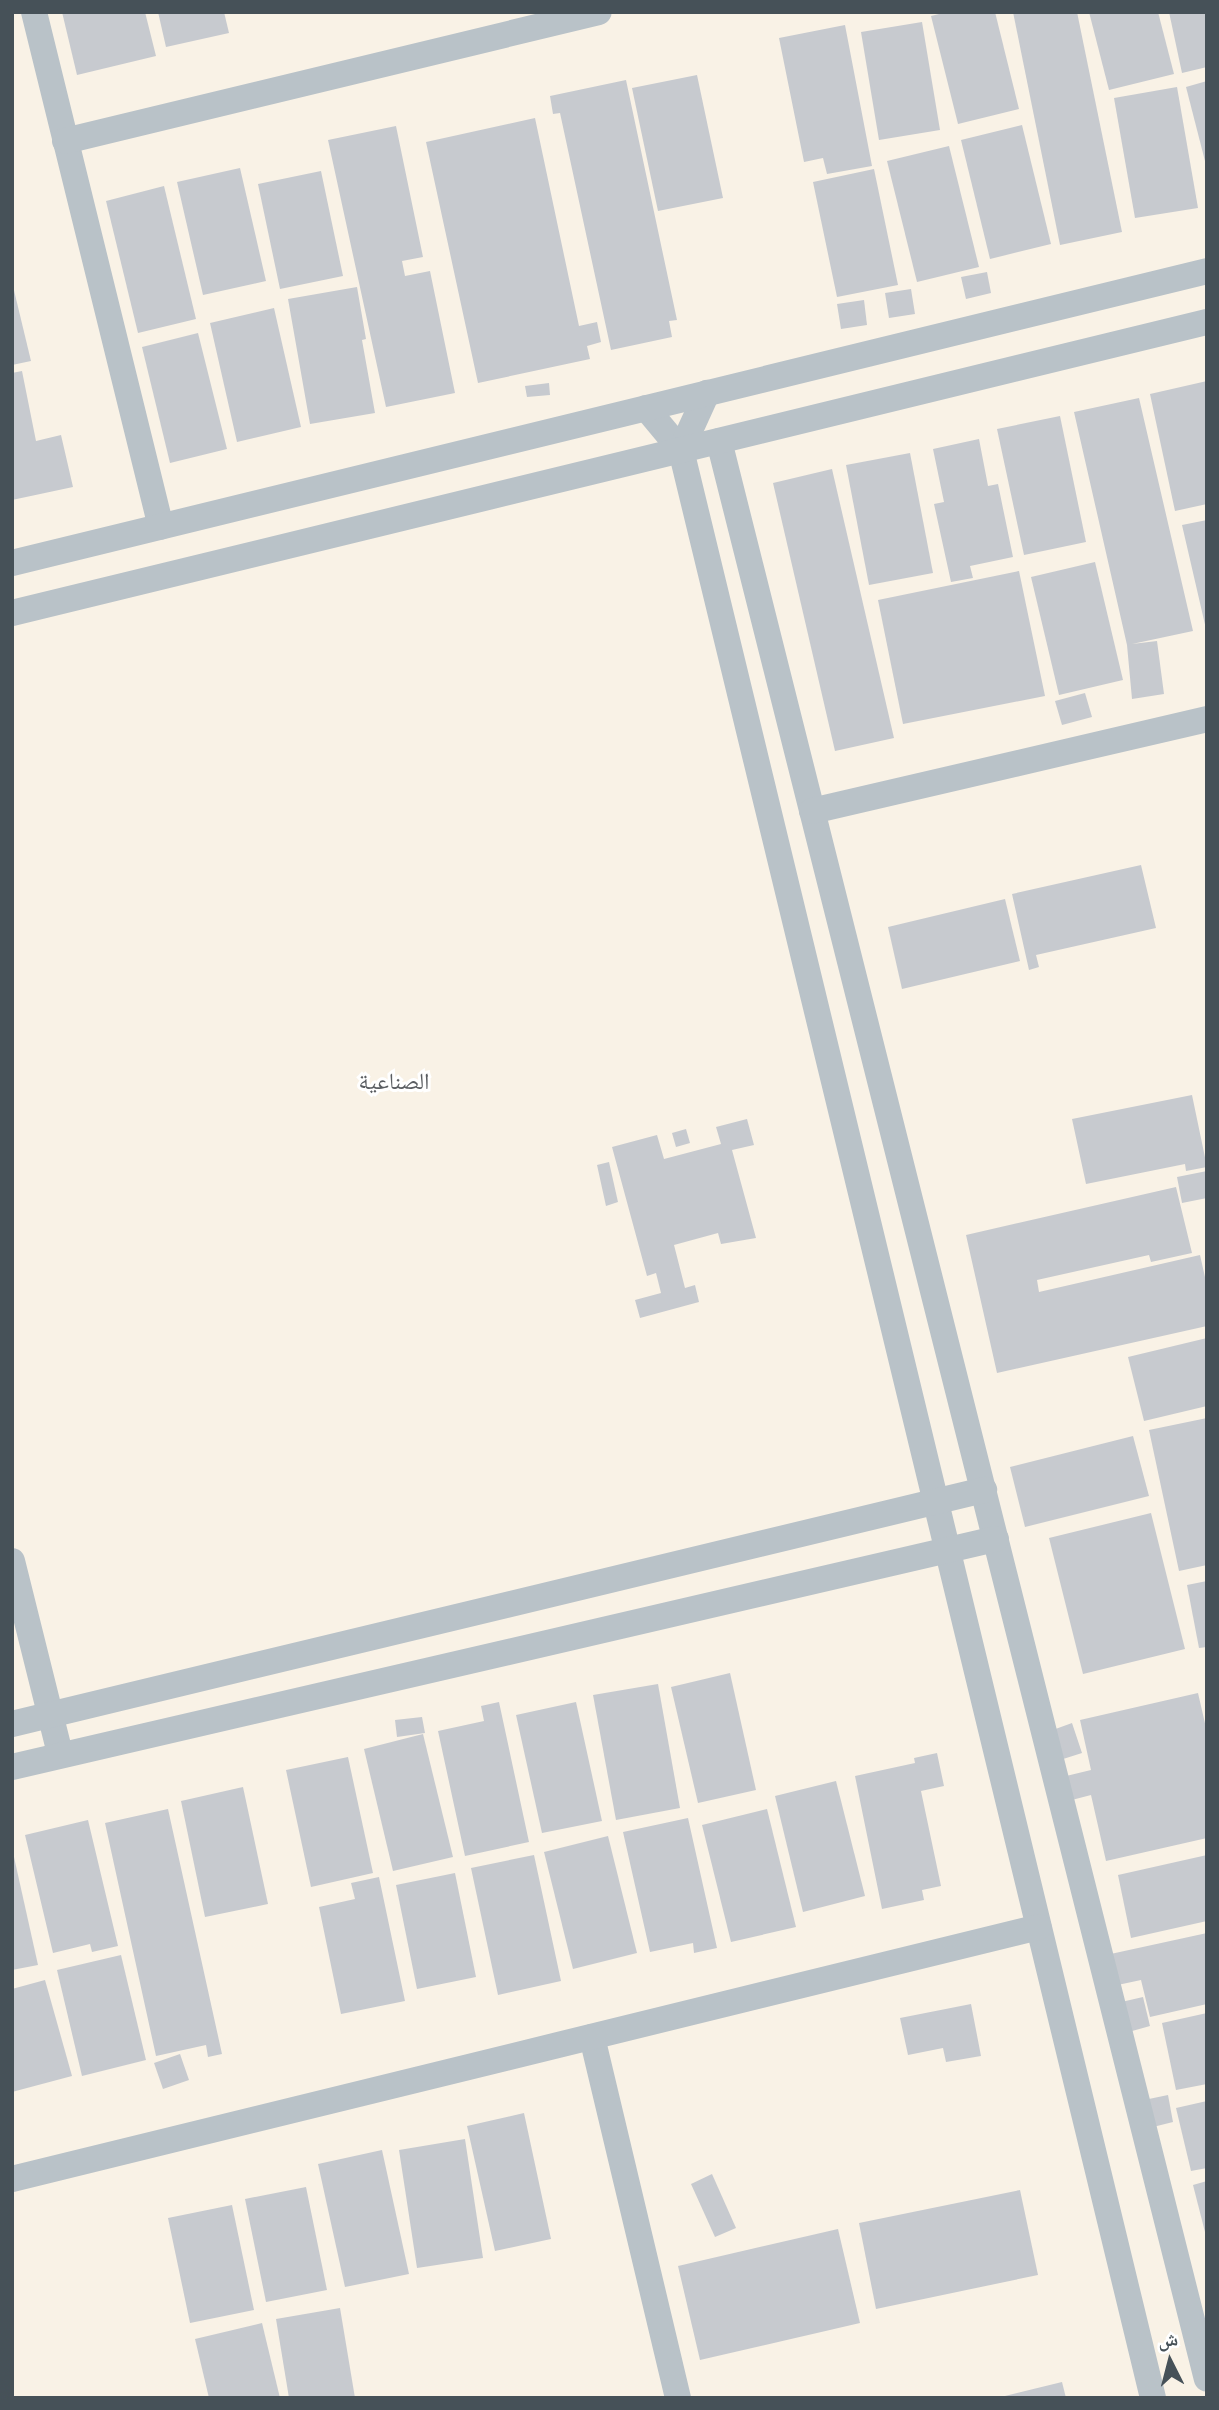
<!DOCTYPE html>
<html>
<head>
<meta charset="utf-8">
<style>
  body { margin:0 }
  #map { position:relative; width:1219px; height:2410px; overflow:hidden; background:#efeced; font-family:Cabin,"Noto Naskh Arabic",sans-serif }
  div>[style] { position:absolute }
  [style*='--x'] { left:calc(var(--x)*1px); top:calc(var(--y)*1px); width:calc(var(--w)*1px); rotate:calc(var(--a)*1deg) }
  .commercial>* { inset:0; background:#f9f2e6 }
  .building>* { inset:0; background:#c7cacf }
  .minor>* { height:26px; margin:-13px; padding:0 13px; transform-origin:13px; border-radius:13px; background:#b9c2c8 }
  span { translate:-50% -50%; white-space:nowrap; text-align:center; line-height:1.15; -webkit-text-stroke:6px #fff; paint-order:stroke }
  .neighbourhood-label { font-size:23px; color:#5a5d61 }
  .frame { position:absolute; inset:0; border:14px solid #465158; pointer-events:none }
  .north { position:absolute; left:1135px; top:2326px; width:70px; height:70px; -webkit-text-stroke:5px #fff; paint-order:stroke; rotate:354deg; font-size:19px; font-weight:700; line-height:28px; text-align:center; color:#465158 }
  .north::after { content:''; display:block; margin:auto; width:24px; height:32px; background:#465158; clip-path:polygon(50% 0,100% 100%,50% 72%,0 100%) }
</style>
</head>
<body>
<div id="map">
  <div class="commercial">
    <div style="clip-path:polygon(12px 12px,1207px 12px,1207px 2398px,12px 2398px)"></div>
  </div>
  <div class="building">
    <div style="clip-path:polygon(62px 12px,145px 12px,156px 56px,77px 75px)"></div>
    <div style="clip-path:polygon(158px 12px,224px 12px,229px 33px,166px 47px)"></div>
    <div style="clip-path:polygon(947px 12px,995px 12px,1019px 109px,958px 124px,931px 16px)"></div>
    <div style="clip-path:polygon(1013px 12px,1077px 12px,1122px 232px,1060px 245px)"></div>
    <div style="clip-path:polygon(1089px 12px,1158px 12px,1174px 74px,1109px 90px)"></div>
    <div style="clip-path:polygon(1169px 12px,1207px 12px,1207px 67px,1182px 73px)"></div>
    <div style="clip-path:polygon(922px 22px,940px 130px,879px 140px,861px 32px)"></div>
    <div style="clip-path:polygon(845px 25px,872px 166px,827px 174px,823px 158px,804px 162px,779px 38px)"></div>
    <div style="clip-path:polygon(697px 75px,723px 198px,658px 211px,632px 88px)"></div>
    <div style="clip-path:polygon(626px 80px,677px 320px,669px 321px,672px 337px,611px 350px,560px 113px,553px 114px,550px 96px)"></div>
    <div style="clip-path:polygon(1207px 81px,1207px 165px,1206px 165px,1186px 87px)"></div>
    <div style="clip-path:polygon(1177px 87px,1198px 208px,1135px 218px,1114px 98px)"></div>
    <div style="clip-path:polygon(535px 118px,579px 326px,597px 322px,601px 342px,587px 346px,590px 359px,478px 383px,426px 142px)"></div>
    <div style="clip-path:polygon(1022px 125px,1051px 244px,990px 259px,961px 140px)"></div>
    <div style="clip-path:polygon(396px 126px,423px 257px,402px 261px,405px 276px,430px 271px,455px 393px,386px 407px,328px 140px)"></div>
    <div style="clip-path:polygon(949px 146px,979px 267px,917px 282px,887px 161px)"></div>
    <div style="clip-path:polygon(240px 168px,266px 281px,203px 295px,177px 182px)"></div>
    <div style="clip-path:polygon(874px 169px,898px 285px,837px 297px,813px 182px)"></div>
    <div style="clip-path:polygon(321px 171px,343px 276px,280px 289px,258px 184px)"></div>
    <div style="clip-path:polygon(164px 186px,196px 319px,138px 333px,106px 201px)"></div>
    <div style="clip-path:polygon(987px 272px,991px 293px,966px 299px,961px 277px)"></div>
    <div style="clip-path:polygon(12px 282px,31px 361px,12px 365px)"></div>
    <div style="clip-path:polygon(357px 287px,366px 339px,362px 340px,375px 413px,310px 424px,288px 299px)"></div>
    <div style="clip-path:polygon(911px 289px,915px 314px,889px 318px,885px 293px)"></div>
    <div style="clip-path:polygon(864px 300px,867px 325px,841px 329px,837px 304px)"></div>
    <div style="clip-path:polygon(274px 308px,301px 427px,237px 442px,210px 323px)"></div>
    <div style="clip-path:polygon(198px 333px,227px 449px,170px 463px,142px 347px)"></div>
    <div style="clip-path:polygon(22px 371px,36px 441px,61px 435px,73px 487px,12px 500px,12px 373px)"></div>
    <div style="clip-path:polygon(1207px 381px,1207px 504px,1175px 511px,1150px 394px)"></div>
    <div style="clip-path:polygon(549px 383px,550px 395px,527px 397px,525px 386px)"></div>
    <div style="clip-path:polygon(1139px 398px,1193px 631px,1132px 644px,1157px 641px,1164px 694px,1132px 699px,1127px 645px,1074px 412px)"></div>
    <div style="clip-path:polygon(1060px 416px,1086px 542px,1024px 555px,997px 429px)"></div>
    <div style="clip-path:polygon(979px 439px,988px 486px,998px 484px,1013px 557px,970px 566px,973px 578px,951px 582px,934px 504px,944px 502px,933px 449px)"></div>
    <div style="clip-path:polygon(910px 453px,933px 573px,869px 585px,846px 465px)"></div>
    <div style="clip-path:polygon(832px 469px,894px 738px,835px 751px,773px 483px)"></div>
    <div style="clip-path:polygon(1207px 520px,1207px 629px,1206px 629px,1182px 525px)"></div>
    <div style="clip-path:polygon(1095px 562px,1123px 680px,1059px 695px,1031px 577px)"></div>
    <div style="clip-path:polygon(1019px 571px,1045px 696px,903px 724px,878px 600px)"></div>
    <div style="clip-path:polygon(1085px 693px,1092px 717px,1062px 725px,1055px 701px)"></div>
    <div style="clip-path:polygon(1141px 865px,1156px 928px,1036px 955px,1039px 967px,1029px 970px,1012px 894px)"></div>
    <div style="clip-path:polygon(1005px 899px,1020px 961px,902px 989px,888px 927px)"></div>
    <div style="clip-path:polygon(1192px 1095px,1207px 1167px,1186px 1171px,1185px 1164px,1086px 1184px,1072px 1119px)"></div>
    <div style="clip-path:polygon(747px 1119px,754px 1145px,732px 1150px,756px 1238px,721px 1244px,718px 1233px,674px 1245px,685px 1288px,695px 1285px,699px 1302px,640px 1318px,635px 1300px,661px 1293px,656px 1273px,647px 1276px,612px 1147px,657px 1135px,664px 1159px,721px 1144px,716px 1127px)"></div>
    <div style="clip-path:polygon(686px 1129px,690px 1143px,676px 1147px,672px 1133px)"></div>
    <div style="clip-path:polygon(609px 1162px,618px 1202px,606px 1206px,597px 1165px)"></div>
    <div style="clip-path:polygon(1207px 1171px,1207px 1198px,1182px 1203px,1177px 1177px)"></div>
    <div style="clip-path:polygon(1176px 1187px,1192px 1253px,1151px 1262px,1149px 1255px,1037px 1280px,1039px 1292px,1200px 1255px,1207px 1286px,1207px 1326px,997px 1373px,966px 1235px)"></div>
    <div style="clip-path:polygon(1207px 1338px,1207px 1406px,1144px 1421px,1128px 1357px)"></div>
    <div style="clip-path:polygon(1207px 1418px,1207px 1565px,1179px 1571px,1149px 1430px)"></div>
    <div style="clip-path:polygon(1133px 1436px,1149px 1496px,1025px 1527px,1010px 1467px)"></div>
    <div style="clip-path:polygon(1151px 1513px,1185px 1649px,1083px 1674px,1049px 1538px)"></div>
    <div style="clip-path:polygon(1207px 1581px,1207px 1647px,1199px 1648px,1187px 1585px)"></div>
    <div style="clip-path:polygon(730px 1673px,756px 1790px,698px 1803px,671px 1687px)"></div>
    <div style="clip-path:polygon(658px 1684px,680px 1808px,616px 1820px,593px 1695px)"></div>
    <div style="clip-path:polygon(1198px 1693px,1207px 1732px,1207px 1838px,1106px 1861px,1091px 1795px,1068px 1801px,1062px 1777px,1091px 1770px,1080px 1720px)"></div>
    <div style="clip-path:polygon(499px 1702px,529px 1842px,465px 1856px,438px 1731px,484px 1721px,481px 1706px)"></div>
    <div style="clip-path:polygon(576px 1702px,602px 1821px,542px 1833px,516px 1715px)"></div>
    <div style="clip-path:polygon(422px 1717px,425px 1733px,397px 1737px,395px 1720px)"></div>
    <div style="clip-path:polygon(1072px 1723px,1082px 1753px,1060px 1760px,1050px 1731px)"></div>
    <div style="clip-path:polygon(423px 1734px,453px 1857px,393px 1871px,364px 1749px)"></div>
    <div style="clip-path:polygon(937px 1753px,944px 1786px,921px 1791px,941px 1886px,922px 1890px,924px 1900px,882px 1909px,855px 1776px,915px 1763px,914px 1758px)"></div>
    <div style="clip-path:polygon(348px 1757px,373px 1873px,311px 1887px,286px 1770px)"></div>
    <div style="clip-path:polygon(836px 1781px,865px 1896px,803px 1912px,775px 1796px)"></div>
    <div style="clip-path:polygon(243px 1787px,268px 1904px,205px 1917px,181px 1801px)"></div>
    <div style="clip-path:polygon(168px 1809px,222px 2054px,208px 2057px,206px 2045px,156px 2056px,105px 1823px)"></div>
    <div style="clip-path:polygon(767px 1809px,796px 1927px,731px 1942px,702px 1825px)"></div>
    <div style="clip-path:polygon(688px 1818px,717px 1948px,694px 1953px,693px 1943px,650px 1952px,623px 1832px)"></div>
    <div style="clip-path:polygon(88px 1820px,118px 1946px,92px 1952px,90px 1944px,53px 1953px,25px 1835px)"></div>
    <div style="clip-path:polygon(608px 1836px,637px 1953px,573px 1969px,544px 1852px)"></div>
    <div style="clip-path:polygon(12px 1848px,38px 1965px,12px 1970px)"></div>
    <div style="clip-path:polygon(534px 1855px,561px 1981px,498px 1995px,471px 1868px)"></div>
    <div style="clip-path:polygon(1207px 1855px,1207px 1921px,1131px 1938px,1118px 1875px)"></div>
    <div style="clip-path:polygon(455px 1873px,476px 1977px,417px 1989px,396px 1885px)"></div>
    <div style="clip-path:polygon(379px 1877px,405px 2001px,341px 2014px,319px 1907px,355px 1899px,351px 1883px)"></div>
    <div style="clip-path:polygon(1207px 1933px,1207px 2004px,1150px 2017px,1141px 1980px,1113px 1986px,1106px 1955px)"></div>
    <div style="clip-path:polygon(121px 1955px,146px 2060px,82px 2076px,57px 1970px)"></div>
    <div style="clip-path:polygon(45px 1980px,72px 2076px,12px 2092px,12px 1989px)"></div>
    <div style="clip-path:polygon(1143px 1997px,1150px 2026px,1125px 2033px,1117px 2003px)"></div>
    <div style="clip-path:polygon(971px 2004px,981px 2056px,946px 2062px,943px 2048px,908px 2055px,900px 2018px)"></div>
    <div style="clip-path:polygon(1207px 2013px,1207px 2084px,1176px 2090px,1162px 2023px)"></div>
    <div style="clip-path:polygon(180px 2054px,189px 2080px,163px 2089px,154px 2063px)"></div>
    <div style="clip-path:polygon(1168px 2095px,1173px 2122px,1149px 2128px,1144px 2100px)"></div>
    <div style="clip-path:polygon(1207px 2101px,1207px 2168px,1191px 2171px,1176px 2108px)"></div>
    <div style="clip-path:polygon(524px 2113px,551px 2239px,495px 2251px,467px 2126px)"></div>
    <div style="clip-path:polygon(465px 2139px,483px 2258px,417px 2268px,399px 2150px)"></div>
    <div style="clip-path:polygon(382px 2150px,409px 2274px,345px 2287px,318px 2164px)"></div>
    <div style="clip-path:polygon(712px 2174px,736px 2228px,715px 2237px,691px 2184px)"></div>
    <div style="clip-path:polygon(1207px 2181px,1207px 2236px,1206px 2236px,1193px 2185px)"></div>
    <div style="clip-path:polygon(306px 2187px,327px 2290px,266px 2302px,245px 2199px)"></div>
    <div style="clip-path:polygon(1020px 2190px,1038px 2275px,876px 2309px,859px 2223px)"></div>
    <div style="clip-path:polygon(232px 2205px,254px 2310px,190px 2323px,168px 2218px)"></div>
    <div style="clip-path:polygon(838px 2229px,860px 2323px,700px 2360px,678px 2266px)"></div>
    <div style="clip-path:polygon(340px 2308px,355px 2398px,289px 2398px,276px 2319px)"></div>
    <div style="clip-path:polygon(262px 2323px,280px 2398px,209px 2398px,195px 2339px)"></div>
    <div style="clip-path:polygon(1062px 2382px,1066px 2398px,1001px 2398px,1001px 2397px)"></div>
  </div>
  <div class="minor">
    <div style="--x:34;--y:12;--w:530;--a:76.15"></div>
    <div style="--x:65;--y:141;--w:549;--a:-13.58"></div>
    <div style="--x:646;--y:408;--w:55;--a:50.2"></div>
    <div style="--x:681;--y:450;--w:63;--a:-65.5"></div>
    <div style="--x:719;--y:441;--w:1998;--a:75.87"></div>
    <div style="--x:681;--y:450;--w:2004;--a:76.38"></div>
    <div style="--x:12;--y:563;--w:1230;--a:-13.73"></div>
    <div style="--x:12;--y:613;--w:1230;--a:-13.69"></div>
    <div style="--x:812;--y:811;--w:406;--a:-13.1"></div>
    <div style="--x:12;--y:1561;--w:199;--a:76"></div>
    <div style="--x:12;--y:1724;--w:1000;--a:-13.54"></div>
    <div style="--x:12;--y:1767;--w:1010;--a:-13.05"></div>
    <div style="--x:592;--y:2037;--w:371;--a:76.6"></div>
    <div style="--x:12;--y:2179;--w:1057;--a:-13.79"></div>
  </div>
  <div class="neighbourhood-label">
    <span style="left:394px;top:1081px">الصناعية</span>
  </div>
  <div class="frame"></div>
  <div class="north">ش</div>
</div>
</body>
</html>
